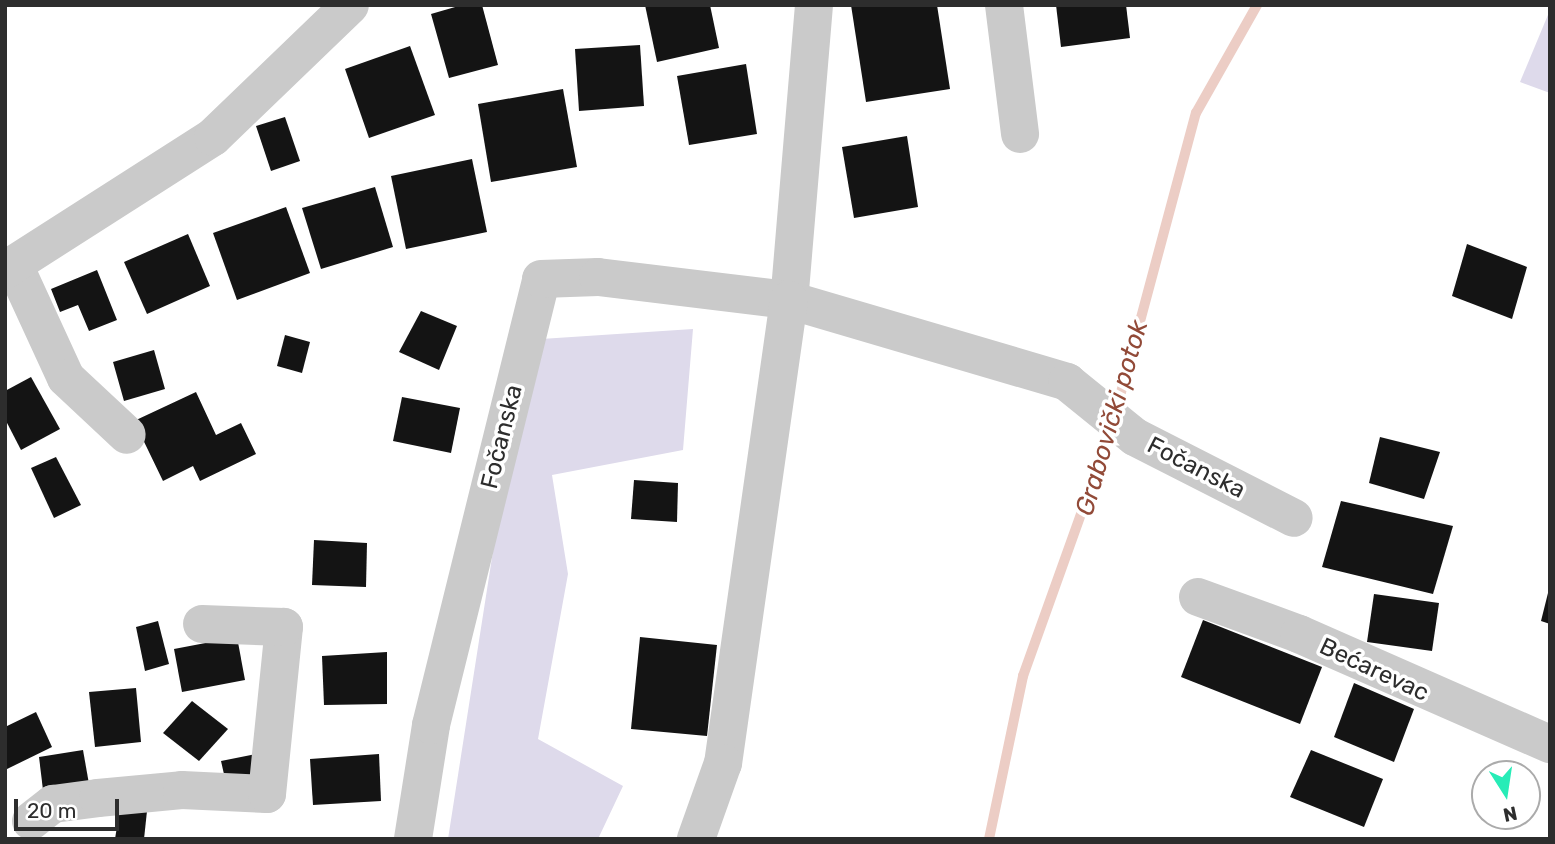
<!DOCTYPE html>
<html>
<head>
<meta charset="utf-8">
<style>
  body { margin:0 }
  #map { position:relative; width:1555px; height:844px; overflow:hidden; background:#fff; font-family:Rubik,sans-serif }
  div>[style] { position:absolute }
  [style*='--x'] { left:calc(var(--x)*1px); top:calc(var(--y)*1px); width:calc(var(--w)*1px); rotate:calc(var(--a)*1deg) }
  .green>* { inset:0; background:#dedaeb }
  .stream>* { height:10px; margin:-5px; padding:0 5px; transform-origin:5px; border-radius:5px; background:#eccdc5 }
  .building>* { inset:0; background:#141414 }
  .minor>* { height:38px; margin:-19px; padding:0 19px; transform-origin:19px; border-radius:19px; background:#cacaca }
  span { translate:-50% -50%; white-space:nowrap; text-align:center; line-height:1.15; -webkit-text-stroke:7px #fff; paint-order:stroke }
  .street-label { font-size:24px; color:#2d2d2d }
  .water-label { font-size:26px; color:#924a38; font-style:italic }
  .frame { position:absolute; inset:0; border:7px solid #2d2d2d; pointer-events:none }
  .north { position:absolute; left:1471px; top:760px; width:70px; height:70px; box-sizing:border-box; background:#fff; border:2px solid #ababab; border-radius:50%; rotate:168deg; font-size:19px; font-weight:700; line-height:28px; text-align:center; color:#2d2d2d }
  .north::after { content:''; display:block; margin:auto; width:24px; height:32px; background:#27ecb7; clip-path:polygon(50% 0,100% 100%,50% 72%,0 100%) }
  .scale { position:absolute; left:14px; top:799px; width:105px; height:32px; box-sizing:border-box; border:4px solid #2d2d2d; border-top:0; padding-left:9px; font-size:21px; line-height:24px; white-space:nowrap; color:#2d2d2d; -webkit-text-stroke:5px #fff; paint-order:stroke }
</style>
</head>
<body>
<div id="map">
  <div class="green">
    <div style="clip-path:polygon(1550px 10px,1550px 93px,1520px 82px)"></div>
    <div style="clip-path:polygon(693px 329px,683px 450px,552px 475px,568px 574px,538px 739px,623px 786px,598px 839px,448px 839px,526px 340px)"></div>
  </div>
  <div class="stream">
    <div style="--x:1116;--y:411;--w:309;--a:-75"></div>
    <div style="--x:1196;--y:113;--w:124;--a:-60.5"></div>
    <div style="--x:989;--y:839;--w:167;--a:-78.2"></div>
    <div style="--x:1023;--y:676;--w:264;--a:-70.3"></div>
  </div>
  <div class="building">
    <div style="clip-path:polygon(462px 5px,482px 5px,498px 65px,449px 78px,431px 14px)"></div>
    <div style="clip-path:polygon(645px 5px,710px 5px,719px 48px,657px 62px)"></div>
    <div style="clip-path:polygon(851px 5px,937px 5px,950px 89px,866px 102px)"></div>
    <div style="clip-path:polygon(1056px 5px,1126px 5px,1130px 38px,1061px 47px)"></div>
    <div style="clip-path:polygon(640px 45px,644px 106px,579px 111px,575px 49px)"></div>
    <div style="clip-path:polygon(410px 46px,435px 115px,369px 138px,345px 69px)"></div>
    <div style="clip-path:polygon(746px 64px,757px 134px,689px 145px,677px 76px)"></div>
    <div style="clip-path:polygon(563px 89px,577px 167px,491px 182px,478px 104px)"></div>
    <div style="clip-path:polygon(285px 117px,300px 161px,271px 171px,256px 126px)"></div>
    <div style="clip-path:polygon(907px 136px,918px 207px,854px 218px,842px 147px)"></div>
    <div style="clip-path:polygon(472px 159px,487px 232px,406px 249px,391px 176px)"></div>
    <div style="clip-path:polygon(375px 187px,393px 247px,321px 269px,302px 208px)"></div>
    <div style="clip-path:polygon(286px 207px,310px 273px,237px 300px,213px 233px)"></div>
    <div style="clip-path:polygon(188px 234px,210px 286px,147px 314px,124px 262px)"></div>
    <div style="clip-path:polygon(1467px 244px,1527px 267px,1512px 319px,1452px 296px)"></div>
    <div style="clip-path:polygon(97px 270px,117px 320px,89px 331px,78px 305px,60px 312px,51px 289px)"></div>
    <div style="clip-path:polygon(421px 311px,457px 326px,439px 370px,399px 352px)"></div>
    <div style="clip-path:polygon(285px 335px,310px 342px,302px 373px,277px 366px)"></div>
    <div style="clip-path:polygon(154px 350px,165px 389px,124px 401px,113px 362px)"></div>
    <div style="clip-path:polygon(31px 377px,60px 429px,21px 450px,5px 419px,5px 391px)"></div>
    <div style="clip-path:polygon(196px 392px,216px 435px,241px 423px,256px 454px,200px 481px,193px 466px,163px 481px,134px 421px)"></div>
    <div style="clip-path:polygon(402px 397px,460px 408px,451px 453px,393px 441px)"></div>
    <div style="clip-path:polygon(1380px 437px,1440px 452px,1424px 499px,1369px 483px)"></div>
    <div style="clip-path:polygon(56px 457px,81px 505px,54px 518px,31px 468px)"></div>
    <div style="clip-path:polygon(634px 480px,678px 483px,677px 522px,631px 519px)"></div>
    <div style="clip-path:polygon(1341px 501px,1453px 526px,1433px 594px,1322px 567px)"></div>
    <div style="clip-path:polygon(314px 540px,367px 543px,366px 587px,312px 585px)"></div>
    <div style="clip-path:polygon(1549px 589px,1550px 589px,1550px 624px,1541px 621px)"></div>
    <div style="clip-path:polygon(1374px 594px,1439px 603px,1432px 651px,1367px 642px)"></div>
    <div style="clip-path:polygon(1203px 620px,1322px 667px,1300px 724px,1181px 677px)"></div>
    <div style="clip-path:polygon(158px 621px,169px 664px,145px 671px,136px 627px)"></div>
    <div style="clip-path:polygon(237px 637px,245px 680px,182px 692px,174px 649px)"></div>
    <div style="clip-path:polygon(640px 637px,717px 645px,707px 736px,631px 729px)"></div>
    <div style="clip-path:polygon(387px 652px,387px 704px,324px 705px,322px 656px)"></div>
    <div style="clip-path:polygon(1354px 683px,1414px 709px,1394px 762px,1334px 737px)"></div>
    <div style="clip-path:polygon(136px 688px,141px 742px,95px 747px,89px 692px)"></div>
    <div style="clip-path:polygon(192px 701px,228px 729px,199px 761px,163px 733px)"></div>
    <div style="clip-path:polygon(36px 712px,52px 747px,5px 770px,5px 727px)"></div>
    <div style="clip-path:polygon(83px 750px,89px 784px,43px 790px,39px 757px)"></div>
    <div style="clip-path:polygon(1311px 750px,1383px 779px,1364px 827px,1290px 797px)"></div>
    <div style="clip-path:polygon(256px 754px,260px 776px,226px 783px,221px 761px)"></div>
    <div style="clip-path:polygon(379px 754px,381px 801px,313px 805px,310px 759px)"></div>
    <div style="clip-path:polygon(120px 808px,147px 811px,144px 839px,115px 839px)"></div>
  </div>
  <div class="minor">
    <div style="--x:814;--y:5;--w:296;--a:94.8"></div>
    <div style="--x:789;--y:300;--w:290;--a:16.4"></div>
    <div style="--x:1067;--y:382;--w:87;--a:39"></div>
    <div style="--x:1135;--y:437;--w:178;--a:27"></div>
    <div style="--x:1004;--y:5;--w:130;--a:82.9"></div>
    <div style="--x:14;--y:265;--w:124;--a:65.3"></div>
    <div style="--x:66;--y:378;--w:83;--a:43.1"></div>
    <div style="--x:5;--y:270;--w:247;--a:-32.6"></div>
    <div style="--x:213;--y:137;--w:190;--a:-43.9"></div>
    <div style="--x:1198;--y:597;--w:108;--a:20.1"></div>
    <div style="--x:1299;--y:634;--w:274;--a:23.7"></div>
    <div style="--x:31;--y:821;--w:28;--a:-38"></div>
    <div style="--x:53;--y:804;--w:45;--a:-7.6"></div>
    <div style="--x:98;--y:798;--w:84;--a:-5.4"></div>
    <div style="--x:182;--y:790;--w:85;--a:2.7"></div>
    <div style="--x:267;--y:794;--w:168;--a:-84.2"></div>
    <div style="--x:284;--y:627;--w:82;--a:-177.9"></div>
    <div style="--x:413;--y:839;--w:115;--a:-81"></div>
    <div style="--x:431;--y:725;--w:459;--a:-76.1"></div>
    <div style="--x:541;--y:279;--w:57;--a:-2"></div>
    <div style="--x:598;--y:277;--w:192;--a:6.9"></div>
    <div style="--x:789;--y:300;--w:468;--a:98.1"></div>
    <div style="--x:723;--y:763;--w:81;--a:109.6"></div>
  </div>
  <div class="street-label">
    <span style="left:502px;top:437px;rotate:-76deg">Fočanska</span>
    <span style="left:1196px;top:468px;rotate:27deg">Fočanska</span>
    <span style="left:1374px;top:670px;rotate:25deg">Bećarevac</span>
  </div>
  <div class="water-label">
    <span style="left:1112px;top:418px;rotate:-74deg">Grabovički potok</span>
  </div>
  <div class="frame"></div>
  <div class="north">N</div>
  <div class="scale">20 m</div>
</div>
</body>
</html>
